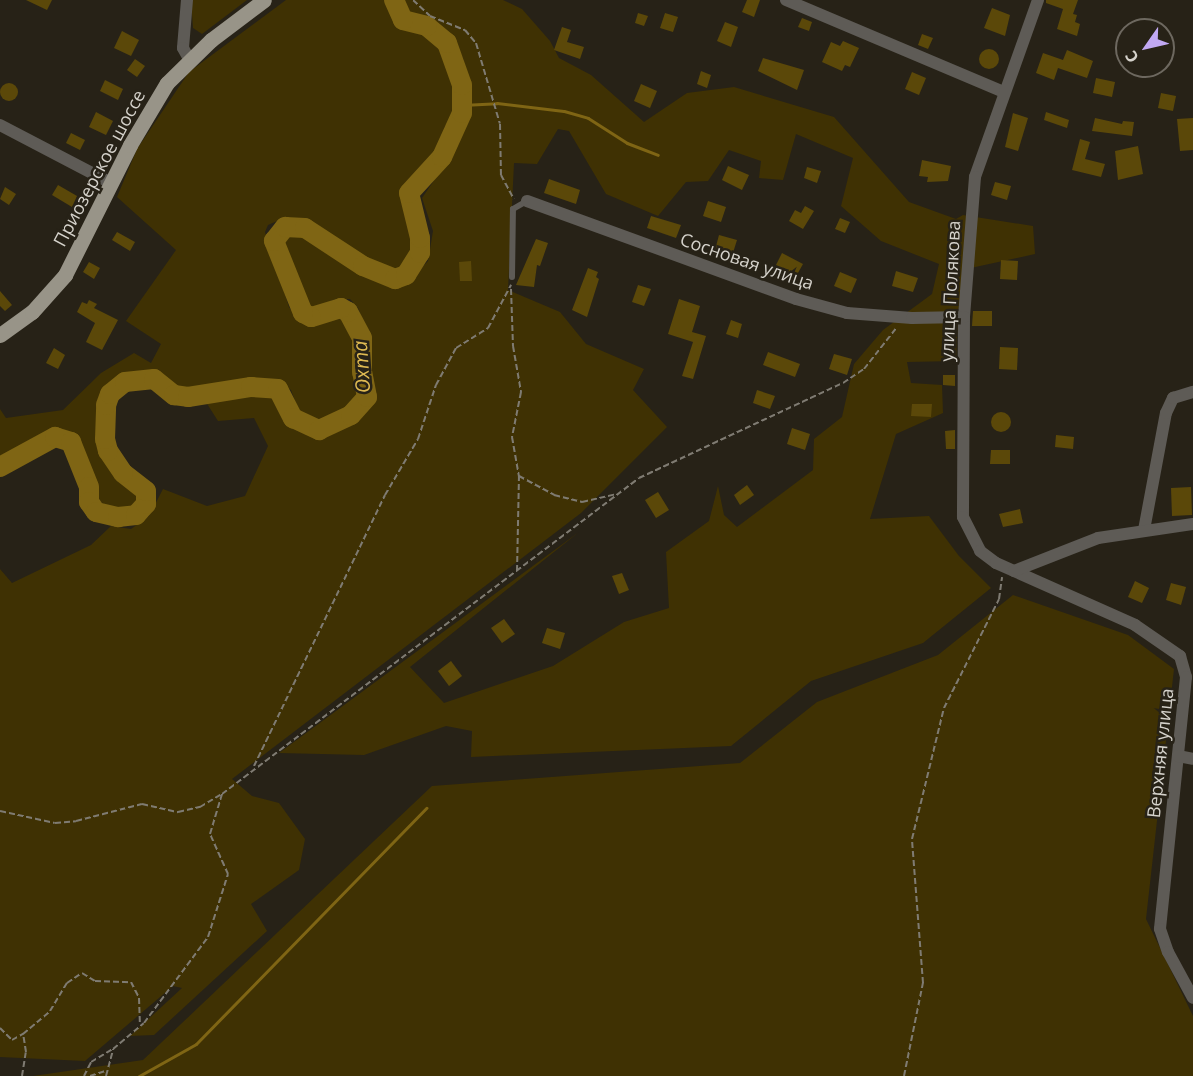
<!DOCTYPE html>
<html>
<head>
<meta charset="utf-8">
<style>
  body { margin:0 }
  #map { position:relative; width:1193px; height:1076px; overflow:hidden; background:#272217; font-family:"Open Sans",sans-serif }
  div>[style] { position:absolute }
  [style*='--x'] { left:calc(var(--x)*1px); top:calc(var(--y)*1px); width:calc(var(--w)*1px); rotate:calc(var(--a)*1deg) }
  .green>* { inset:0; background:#3f3103 }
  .stream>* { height:3px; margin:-1.5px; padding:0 1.5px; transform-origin:1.5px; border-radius:1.5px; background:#7f6514 }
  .river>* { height:20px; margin:-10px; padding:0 10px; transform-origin:10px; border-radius:10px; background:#7f6514 }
  .building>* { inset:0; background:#5b4809 }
  .round { border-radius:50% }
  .path>* { height:2px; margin-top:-1px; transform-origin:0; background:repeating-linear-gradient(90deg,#7f7b72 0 6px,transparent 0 9px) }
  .service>* { height:6px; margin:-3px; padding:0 3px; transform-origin:3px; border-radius:3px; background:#5e5b56 }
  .minor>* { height:12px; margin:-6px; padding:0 6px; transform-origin:6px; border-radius:6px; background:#5e5b56 }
  .primary>* { height:15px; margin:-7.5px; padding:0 7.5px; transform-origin:7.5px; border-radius:7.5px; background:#989488 }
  span { translate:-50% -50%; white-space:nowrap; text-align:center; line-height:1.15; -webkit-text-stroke:5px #272217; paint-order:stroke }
  .street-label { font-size:18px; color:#d5d2cb }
  .water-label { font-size:20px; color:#dfba52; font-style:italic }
  .north { position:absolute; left:1115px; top:18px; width:60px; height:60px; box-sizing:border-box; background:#272217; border:2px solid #6d685f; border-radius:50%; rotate:236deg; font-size:16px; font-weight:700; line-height:24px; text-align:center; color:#d5d2cb }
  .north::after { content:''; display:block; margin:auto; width:21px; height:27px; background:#c1a8f3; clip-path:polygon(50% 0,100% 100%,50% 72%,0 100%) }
</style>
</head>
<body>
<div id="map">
  <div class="green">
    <div style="clip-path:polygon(191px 0,247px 0,202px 34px,193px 28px)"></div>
    <div style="clip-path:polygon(286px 0,388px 0,393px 19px,420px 30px,441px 46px,458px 85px,454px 114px,444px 128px,443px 143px,403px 190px,414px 239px,413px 254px,399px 272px,391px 274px,368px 262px,305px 220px,277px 221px,268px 225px,265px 232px,289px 307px,300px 321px,308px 324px,337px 315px,352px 328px,359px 395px,344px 414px,318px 424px,301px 417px,291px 390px,279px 381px,209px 386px,187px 392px,174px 390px,157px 375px,126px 373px,106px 385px,97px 437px,102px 459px,143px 495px,136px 510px,109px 509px,99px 500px,81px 443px,69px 434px,54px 432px,0 462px,0 409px,6px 418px,63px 410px,101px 373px,134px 353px,151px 363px,161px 344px,126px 321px,176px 250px,117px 197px,137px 149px,189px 72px)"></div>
    <div style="clip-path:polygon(402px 0,503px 0,522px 9px,550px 41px,559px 58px,591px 75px,644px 122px,687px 93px,734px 87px,834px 117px,909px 202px,956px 219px,963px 215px,1033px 226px,1035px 254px,966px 269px,958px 311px,956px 361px,907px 362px,911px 383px,942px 385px,943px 413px,896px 434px,870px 519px,929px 516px,959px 556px,991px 588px,923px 643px,811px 681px,731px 746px,471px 757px,472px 731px,446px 726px,364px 755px,279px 753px,579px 532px,410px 667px,444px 703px,553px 666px,624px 622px,669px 608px,666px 552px,709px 521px,718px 486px,724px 515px,737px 527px,813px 470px,814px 439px,842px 417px,854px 364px,883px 330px,932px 294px,939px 264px,881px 241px,841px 206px,853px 158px,796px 134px,783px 180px,759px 178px,761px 161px,729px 150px,708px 181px,686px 182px,658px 216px,606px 194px,569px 131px,558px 129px,537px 164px,514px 163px,508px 290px,560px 312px,586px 344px,644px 369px,633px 390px,667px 427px,581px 513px,232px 779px,252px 796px,279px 803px,305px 839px,299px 870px,251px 904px,267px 931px,154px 1035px,130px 1036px,182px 988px,173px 986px,85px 1061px,0 1057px,0 569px,12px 583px,91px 545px,111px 526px,131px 529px,149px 516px,163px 489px,207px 506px,245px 496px,268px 446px,254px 418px,218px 421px,204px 399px,272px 391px,293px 428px,318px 435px,355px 418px,373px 398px,369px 335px,358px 308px,350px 299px,336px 299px,313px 308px,307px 306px,281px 241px,295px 234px,308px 236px,385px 285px,408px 282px,428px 261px,433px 231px,422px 198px,448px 160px,468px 116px,469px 84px,463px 58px,452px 39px,433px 23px,406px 12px)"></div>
    <div style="clip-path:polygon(1013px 595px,1128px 635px,1174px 669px,1146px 919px,1193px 1016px,1193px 1076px,33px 1076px,143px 1060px,432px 786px,740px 763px,817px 702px,938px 655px)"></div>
  </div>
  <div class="stream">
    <div style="--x:462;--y:105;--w:35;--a:-3"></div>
    <div style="--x:497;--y:103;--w:67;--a:6.8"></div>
    <div style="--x:564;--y:111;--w:25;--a:16"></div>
    <div style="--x:588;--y:118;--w:46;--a:32.7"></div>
    <div style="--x:627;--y:143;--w:33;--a:21"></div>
    <div style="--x:139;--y:1076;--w:65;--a:-29.3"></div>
    <div style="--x:196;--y:1044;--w:330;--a:-45.7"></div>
  </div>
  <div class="river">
    <div style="--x:0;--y:467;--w:63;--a:-28.6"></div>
    <div style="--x:55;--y:437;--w:17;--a:17"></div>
    <div style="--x:71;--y:442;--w:48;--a:68.2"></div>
    <div style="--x:89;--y:487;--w:15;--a:90"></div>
    <div style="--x:89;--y:502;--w:12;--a:55"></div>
    <div style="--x:96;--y:512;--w:23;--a:13"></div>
    <div style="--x:118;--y:517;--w:18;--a:-6"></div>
    <div style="--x:136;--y:515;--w:15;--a:-48"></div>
    <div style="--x:146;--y:504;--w:13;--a:-90"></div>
    <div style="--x:146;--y:491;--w:29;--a:-142"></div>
    <div style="--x:123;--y:473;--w:27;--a:-124"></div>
    <div style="--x:108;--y:451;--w:12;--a:-104"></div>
    <div style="--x:105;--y:439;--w:34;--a:-88"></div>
    <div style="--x:106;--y:405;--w:12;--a:-70"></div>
    <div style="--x:110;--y:394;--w:19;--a:-39"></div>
    <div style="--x:125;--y:382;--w:29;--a:-6"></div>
    <div style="--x:154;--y:379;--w:26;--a:39"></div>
    <div style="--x:174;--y:395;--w:14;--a:8"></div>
    <div style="--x:188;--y:397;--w:64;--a:-9"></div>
    <div style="--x:251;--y:387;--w:27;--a:4"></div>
    <div style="--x:278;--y:389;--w:33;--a:63"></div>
    <div style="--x:293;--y:418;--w:29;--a:25"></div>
    <div style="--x:319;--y:430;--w:35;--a:-25"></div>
    <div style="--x:351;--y:415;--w:24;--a:-48"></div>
    <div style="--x:367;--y:397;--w:25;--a:-101"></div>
    <div style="--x:362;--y:372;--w:34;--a:-90"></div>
    <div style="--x:362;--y:338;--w:30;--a:-118"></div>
    <div style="--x:348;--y:312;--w:8;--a:-150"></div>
    <div style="--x:341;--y:308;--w:31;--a:163"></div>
    <div style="--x:311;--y:317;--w:9;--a:-153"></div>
    <div style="--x:303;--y:313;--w:78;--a:-111.9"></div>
    <div style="--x:274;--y:241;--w:18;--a:-52"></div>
    <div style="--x:285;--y:227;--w:20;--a:3"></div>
    <div style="--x:305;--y:228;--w:69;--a:33.2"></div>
    <div style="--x:363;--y:266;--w:35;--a:22"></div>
    <div style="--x:395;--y:279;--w:12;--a:-20"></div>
    <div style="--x:406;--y:275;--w:26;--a:-58"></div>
    <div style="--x:420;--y:253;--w:15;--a:-90"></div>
    <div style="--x:420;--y:238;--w:46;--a:-103.7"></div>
    <div style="--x:409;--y:193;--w:49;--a:-47.5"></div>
    <div style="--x:442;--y:157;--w:48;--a:-65.6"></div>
    <div style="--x:462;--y:113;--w:28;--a:-90"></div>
    <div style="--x:462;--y:85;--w:45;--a:-109.7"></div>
    <div style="--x:447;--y:43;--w:26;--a:-140"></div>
    <div style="--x:427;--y:26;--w:25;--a:-166"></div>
    <div style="--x:403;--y:20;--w:22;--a:-114"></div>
  </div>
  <div class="building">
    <div style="clip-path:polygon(26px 0,52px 0,47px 10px)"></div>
    <div style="clip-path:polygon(747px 0,760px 0,754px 17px,742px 12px)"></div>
    <div style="clip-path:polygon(1046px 0,1078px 0,1073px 14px,1077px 15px,1075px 22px,1080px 24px,1077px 36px,1057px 29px,1063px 9px,1046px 3px)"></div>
    <div style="clip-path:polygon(992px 8px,1010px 15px,1005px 36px,984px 28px)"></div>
    <div style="clip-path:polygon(638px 13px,648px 16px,644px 26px,635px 23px)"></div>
    <div style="clip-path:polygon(665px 13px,678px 17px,673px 32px,660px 28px)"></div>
    <div style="clip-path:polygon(802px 18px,812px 22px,809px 31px,798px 27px)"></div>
    <div style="clip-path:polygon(725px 22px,738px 27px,731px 47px,717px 41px)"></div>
    <div style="clip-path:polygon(562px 27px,571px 30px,567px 42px,584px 47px,580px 59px,554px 50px)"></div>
    <div style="clip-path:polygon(122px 31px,139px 40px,131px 56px,114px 48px)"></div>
    <div style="clip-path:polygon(922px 34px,933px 38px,928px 49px,918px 45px)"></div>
    <div style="clip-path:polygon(843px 41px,859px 48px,850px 67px,845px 65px,842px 71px,822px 62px,831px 42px,840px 46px)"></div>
    <div class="round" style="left:979px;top:49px;width:20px;height:20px"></div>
    <div style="clip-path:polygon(1067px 50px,1093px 61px,1087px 78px,1058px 68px,1054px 80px,1036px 73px,1043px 53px,1063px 60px)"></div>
    <div style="clip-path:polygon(763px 58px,804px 70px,797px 90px,758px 71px)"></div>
    <div style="clip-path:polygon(135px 59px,145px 66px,137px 77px,127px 70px)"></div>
    <div style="clip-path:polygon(701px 71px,711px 75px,707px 88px,697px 84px)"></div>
    <div style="clip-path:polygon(912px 72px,926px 78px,919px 95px,905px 89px)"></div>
    <div style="clip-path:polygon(1096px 78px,1115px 82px,1112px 97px,1093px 93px)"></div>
    <div style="clip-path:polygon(105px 80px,123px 89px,118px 100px,100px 91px)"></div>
    <div class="round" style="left:0;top:83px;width:18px;height:18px"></div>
    <div style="clip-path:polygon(641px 84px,657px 91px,650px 108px,634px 101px)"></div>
    <div style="clip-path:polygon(1161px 93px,1176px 96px,1173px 111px,1158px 108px)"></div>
    <div style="clip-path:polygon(96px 112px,113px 121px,106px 135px,89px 127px)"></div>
    <div style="clip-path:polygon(1046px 112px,1069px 120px,1067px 128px,1044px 120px)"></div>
    <div style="clip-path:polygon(1013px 113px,1028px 118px,1018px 151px,1005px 147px)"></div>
    <div style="clip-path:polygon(1095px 118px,1122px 124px,1123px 121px,1134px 122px,1132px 136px,1092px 131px)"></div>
    <div style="clip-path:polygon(1193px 118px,1193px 150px,1180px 151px,1177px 119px)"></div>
    <div style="clip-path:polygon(71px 133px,85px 140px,80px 150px,66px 143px)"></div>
    <div style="clip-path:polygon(1080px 139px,1090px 142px,1085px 159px,1105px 164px,1101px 177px,1072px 170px)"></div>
    <div style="clip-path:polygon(1138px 146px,1143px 174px,1118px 180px,1115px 151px)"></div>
    <div style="clip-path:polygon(922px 160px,951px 166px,948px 181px,927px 182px,928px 177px,919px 176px)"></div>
    <div style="clip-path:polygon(728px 166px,749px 175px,742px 190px,722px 180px)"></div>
    <div style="clip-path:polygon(807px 167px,821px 171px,817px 183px,804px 178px)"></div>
    <div style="clip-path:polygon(549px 179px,580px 190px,576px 204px,544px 193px)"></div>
    <div style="clip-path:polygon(995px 182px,1011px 186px,1007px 200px,991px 195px)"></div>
    <div style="clip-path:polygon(58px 185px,77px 196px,72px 207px,52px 195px)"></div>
    <div style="clip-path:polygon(5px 187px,16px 194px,9px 205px,0 199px)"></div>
    <div style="clip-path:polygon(708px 201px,726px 207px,721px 222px,703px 216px)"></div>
    <div style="clip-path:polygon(805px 206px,814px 211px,803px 229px,789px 221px,795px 210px,801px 213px)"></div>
    <div style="clip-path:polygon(651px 216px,681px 225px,676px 238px,647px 228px)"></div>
    <div style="clip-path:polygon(840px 218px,850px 222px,845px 233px,835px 229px)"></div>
    <div style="clip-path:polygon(117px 232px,135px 242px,130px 251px,112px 240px)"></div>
    <div style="clip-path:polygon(719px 235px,737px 240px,732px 256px,715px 250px)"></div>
    <div style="clip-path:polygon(536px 239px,548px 243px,540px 266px,537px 265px,534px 287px,516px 285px)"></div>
    <div style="clip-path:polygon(782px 253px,803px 264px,794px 280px,774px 269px)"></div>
    <div style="clip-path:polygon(1001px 260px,1018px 261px,1017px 280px,1000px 279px)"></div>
    <div style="clip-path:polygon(471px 261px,472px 281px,460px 281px,459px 262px)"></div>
    <div style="clip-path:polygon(89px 262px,100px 268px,94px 279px,83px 272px)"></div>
    <div style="clip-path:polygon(588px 268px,598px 272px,596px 277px,599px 279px,587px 317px,572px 310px)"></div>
    <div style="clip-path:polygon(896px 271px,918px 278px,913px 292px,892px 286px)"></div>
    <div style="clip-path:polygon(840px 272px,857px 279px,851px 293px,834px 286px)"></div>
    <div style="clip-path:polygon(638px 285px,651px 289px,644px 306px,632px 302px)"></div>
    <div style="clip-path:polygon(0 291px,12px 305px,5px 311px,0 306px)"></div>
    <div style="clip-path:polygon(679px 299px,700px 306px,692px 332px,706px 336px,693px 379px,682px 376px,693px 342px,668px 334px)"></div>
    <div style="clip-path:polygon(89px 300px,97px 304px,94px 308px,118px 320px,102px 350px,86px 342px,95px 323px,77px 312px,82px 302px,87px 304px)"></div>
    <div style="clip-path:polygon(973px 311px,992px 311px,992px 326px,972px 326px)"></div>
    <div style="clip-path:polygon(731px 320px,742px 324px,738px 338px,726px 334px)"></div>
    <div style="clip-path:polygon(1000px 347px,1018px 348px,1017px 370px,999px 369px)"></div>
    <div style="clip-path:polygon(54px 348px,65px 355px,58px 369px,46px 363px)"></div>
    <div style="clip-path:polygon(768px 352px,800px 364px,795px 377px,763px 365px)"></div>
    <div style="clip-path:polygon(834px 354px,852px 359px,847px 375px,829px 369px)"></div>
    <div style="clip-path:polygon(943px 375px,955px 375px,955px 386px,943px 385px)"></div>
    <div style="clip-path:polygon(757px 390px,775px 396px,770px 409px,753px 403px)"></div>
    <div style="clip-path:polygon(912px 404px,932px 404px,931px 417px,911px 416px)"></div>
    <div class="round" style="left:991px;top:412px;width:20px;height:20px"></div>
    <div style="clip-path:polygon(792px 428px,810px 434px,805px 450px,787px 444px)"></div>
    <div style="clip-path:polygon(955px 430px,955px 449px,946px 449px,945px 431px)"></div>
    <div style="clip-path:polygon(1056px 435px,1074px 437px,1073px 449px,1055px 447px)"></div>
    <div style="clip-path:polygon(991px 450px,1010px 450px,1010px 464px,990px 464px)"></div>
    <div style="clip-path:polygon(747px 485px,754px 495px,740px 505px,734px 495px)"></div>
    <div style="clip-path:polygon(1191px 487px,1192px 515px,1172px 516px,1171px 488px)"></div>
    <div style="clip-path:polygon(658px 492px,669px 510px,656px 518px,645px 500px)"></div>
    <div style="clip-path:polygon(1020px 509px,1023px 523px,1003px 527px,999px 514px)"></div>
    <div style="clip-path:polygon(622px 573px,629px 590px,619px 594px,612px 576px)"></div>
    <div style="clip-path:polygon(1135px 581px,1149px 588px,1142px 603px,1128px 597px)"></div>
    <div style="clip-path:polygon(1171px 583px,1186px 587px,1181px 605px,1166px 600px)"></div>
    <div style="clip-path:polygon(504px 619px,515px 634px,502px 643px,491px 628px)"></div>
    <div style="clip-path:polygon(547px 628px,565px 633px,560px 649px,542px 643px)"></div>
    <div style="clip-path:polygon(451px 661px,462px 676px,449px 686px,438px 671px)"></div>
  </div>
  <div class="path">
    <div style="--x:413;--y:0;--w:23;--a:43"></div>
    <div style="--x:430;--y:16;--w:38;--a:22"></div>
    <div style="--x:465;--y:30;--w:17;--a:50"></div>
    <div style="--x:476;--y:43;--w:84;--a:73.5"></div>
    <div style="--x:500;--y:124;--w:51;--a:88.9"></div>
    <div style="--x:501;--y:175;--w:27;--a:62"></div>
    <div style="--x:511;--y:289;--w:57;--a:88"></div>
    <div style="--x:513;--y:346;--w:47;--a:80.1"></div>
    <div style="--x:521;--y:392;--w:46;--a:101.3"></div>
    <div style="--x:512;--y:437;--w:40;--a:80"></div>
    <div style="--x:519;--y:476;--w:40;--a:28"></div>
    <div style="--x:554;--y:495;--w:29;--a:14"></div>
    <div style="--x:582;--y:502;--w:35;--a:-13"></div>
    <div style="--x:517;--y:571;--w:95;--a:-88.8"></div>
    <div style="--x:254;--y:766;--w:301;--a:-64.2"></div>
    <div style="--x:385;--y:495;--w:65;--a:-59.5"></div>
    <div style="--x:418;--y:439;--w:57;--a:-71.6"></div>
    <div style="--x:436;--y:385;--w:42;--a:-61.6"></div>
    <div style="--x:456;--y:348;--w:38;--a:-32"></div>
    <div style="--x:488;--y:328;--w:49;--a:-61.9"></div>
    <div style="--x:0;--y:811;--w:56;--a:12.3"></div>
    <div style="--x:55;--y:823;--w:21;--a:-5"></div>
    <div style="--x:76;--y:821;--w:68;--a:-14.4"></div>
    <div style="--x:142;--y:804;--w:37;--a:13"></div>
    <div style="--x:178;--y:812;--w:23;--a:-13"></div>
    <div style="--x:200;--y:807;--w:26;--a:-31"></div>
    <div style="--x:0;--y:1028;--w:17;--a:45"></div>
    <div style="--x:12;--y:1040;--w:13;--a:-29"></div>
    <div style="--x:23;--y:1034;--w:35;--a:-40"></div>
    <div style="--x:50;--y:1011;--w:33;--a:-59"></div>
    <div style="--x:67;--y:983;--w:18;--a:-34"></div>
    <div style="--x:82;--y:973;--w:15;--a:32"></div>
    <div style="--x:95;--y:981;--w:36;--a:2"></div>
    <div style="--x:131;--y:982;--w:18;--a:63"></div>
    <div style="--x:139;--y:998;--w:27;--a:88"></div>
    <div style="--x:22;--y:1076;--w:24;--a:-81"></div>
    <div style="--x:26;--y:1052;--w:18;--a:-99"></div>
    <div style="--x:84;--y:1076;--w:16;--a:-63"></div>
    <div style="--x:91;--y:1062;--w:26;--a:-31"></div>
    <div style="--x:90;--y:1076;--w:16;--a:-18"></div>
    <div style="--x:106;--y:1076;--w:28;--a:-75"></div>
    <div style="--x:113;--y:1049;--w:40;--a:-40"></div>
    <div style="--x:144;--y:1023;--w:107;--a:-53.3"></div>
    <div style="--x:208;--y:937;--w:66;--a:-72.4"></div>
    <div style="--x:228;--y:874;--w:44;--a:-114.2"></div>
    <div style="--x:210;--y:834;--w:42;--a:-73.3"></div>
    <div style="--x:222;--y:794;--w:523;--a:-37.15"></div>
    <div style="--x:639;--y:478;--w:225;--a:-25"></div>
    <div style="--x:843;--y:383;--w:25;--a:-34"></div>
    <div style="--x:864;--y:369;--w:53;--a:-51.8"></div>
    <div style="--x:904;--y:1076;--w:95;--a:-78.5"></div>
    <div style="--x:923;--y:983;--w:144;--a:-94.4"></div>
    <div style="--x:912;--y:839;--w:135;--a:-76.3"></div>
    <div style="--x:944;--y:708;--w:122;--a:-63.2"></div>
    <div style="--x:999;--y:599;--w:22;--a:-82"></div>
  </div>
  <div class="service">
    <div style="--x:512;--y:277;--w:68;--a:-89.2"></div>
    <div style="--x:513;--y:209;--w:16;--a:-30"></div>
  </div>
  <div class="minor">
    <div style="--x:187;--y:0;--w:48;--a:94.8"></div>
    <div style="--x:183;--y:48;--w:13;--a:61"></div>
    <div style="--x:786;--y:0;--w:237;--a:22.9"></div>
    <div style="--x:1038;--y:0;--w:188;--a:109.6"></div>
    <div style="--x:975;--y:177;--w:140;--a:94.5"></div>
    <div style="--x:964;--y:317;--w:200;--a:90.3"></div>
    <div style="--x:963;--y:517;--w:38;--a:63"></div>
    <div style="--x:980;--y:551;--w:20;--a:37"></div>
    <div style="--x:996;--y:563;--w:152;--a:24"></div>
    <div style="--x:1135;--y:625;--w:55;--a:34.6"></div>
    <div style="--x:1180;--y:656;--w:22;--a:74"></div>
    <div style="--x:1186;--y:677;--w:253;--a:95.9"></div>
    <div style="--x:1160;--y:929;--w:24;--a:71"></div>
    <div style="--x:1168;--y:952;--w:52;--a:61.5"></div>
    <div style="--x:0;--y:125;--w:125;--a:27.6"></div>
    <div style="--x:527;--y:201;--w:286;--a:20"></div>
    <div style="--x:796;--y:299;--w:53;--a:15.4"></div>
    <div style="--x:847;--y:313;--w:65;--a:4.4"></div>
    <div style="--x:912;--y:318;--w:52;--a:-1.1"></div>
    <div style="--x:1144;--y:530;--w:119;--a:-79.4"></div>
    <div style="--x:1166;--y:413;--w:17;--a:-65"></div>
    <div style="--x:1173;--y:398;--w:21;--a:-17"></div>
    <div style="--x:1014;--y:571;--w:90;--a:-21.4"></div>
    <div style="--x:1098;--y:538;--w:96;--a:-8.4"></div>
    <div style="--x:1178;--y:756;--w:15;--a:11"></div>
  </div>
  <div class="primary">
    <div style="--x:0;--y:335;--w:39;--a:-36"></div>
    <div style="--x:32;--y:312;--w:50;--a:-48.3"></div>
    <div style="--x:65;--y:275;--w:145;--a:-63.4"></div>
    <div style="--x:130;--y:145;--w:72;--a:-59.2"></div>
    <div style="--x:167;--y:83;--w:62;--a:-44.3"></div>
    <div style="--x:211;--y:40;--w:66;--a:-37"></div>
  </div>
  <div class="street-label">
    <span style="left:99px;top:168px;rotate:-62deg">Приозерское шоссе</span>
    <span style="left:747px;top:261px;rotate:19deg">Сосновая улица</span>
    <span style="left:950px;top:291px;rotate:-87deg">улица Полякова</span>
    <span style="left:1160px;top:753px;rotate:-84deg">Верхняя улица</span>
  </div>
  <div class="water-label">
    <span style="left:361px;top:367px;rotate:-94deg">Охта</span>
  </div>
  <div class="north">С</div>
</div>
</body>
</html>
